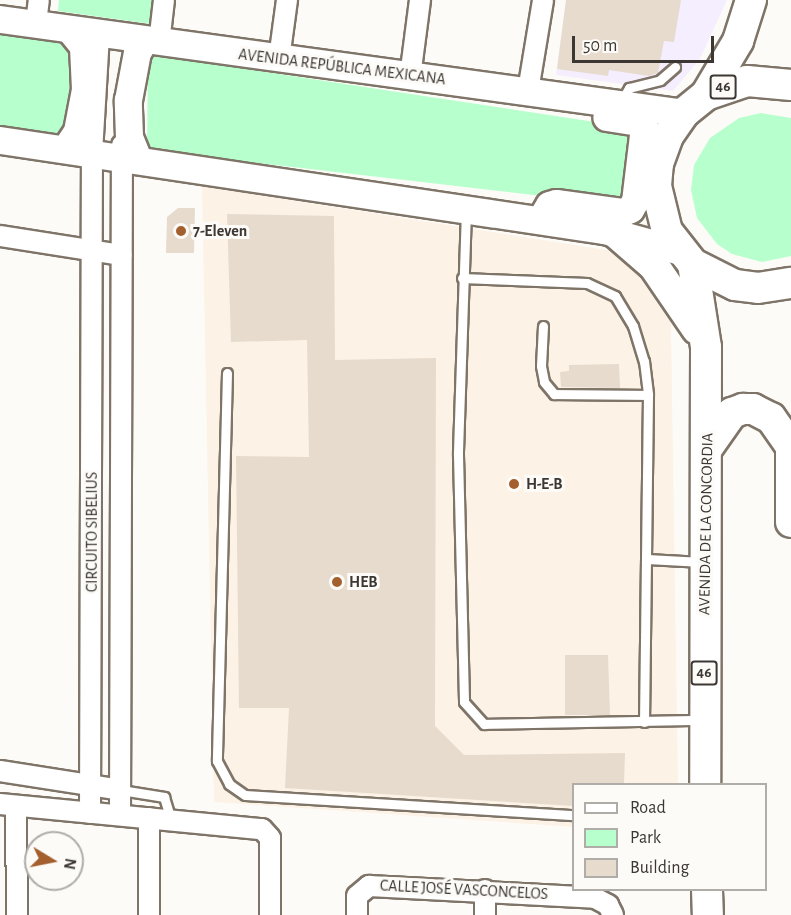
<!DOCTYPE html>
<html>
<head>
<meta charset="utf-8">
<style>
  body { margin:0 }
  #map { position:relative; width:791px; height:915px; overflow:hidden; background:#fdfbf8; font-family:"Alegreya Sans",sans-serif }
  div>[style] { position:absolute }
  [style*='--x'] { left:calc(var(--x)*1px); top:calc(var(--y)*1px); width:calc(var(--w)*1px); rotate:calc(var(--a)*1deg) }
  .built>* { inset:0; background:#fdf2e6 }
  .education>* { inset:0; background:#f5eeff }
  .green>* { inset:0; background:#b7ffcc }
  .building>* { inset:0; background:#e7dbcd }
  .roads { filter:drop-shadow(2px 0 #7f7468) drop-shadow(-2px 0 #7f7468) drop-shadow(0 2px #7f7468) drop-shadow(0 -2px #7f7468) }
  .lane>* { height:9px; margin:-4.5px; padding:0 4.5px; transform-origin:4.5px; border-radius:4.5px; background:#fff }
  .street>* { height:20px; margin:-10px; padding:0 10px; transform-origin:10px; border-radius:10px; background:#fff }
  .secondary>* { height:27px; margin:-13.5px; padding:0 13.5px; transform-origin:13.5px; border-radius:13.5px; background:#fff }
  .primary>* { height:30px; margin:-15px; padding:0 15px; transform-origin:15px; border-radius:15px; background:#fff }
  .dots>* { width:16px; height:16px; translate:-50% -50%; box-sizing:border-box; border:3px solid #fdfbf8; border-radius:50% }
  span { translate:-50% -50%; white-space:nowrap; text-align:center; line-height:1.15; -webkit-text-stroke:6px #fdfbf8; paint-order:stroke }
  .shield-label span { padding:2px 4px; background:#fdfbf8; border:2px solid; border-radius:4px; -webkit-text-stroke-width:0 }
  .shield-label { font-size:15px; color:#3c3732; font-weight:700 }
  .street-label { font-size:16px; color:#3c3732 }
  .poi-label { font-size:16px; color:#3c3732; font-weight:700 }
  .left { translate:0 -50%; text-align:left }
  .legend { position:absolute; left:572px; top:783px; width:195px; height:108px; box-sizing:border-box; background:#fdfbf8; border:2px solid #b0ada9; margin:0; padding:8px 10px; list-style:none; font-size:18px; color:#3c3732 }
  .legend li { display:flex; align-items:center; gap:12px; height:30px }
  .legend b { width:30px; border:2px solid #b0ada9 }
  .north { position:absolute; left:24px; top:831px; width:60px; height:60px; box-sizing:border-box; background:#fdfbf8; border:2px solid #b0ada9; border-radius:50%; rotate:100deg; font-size:16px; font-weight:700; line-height:24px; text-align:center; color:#3c3732 }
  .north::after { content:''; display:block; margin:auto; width:21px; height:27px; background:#a3602e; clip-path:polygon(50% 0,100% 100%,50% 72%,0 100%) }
  .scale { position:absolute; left:572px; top:36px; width:142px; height:27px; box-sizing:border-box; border:3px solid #3c3732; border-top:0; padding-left:8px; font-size:18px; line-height:21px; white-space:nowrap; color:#3c3732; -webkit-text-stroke:4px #fdfbf8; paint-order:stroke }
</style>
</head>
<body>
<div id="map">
  <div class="built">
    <div style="clip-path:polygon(202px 186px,670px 260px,678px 784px,574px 784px,573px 827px,214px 802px)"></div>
  </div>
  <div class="education">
    <div style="clip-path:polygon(566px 0,727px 0,700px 59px,673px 91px,556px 75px)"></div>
  </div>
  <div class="green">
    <div style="clip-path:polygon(59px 0,155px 0,151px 24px,58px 11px)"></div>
    <div style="clip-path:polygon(0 34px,79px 45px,77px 139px,0 128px)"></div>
    <div style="clip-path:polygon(148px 54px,641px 129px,627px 206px,147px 150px)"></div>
    <div style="clip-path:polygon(761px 113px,791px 118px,791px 256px,762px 262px,732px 254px,717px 244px,697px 218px,691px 190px,694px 165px,710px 138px,739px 118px)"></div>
  </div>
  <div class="building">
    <div style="clip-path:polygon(566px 0,681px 0,674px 42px,664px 41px,658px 73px,649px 76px,609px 70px,608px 76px,557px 69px)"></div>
    <div style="clip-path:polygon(178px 208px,195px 208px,194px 253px,166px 253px,167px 217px)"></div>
    <div style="clip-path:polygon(227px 214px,334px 216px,335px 360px,436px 358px,435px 726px,464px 755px,625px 753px,624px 784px,573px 784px,573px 806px,285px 788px,289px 708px,239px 708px,236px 456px,309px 457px,307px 340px,231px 342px)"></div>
    <div style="clip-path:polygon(619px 364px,620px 388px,561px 387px,560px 372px,569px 371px,569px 365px)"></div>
    <div style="clip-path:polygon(565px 655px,608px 655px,610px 715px,565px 715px)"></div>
  </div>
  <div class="roads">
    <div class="lane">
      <div style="--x:622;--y:100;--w:14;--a:-60"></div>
      <div style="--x:629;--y:88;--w:32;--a:-14"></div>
      <div style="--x:660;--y:80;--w:20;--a:-41"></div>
      <div style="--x:466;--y:210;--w:245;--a:91.9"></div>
      <div style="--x:458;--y:455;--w:247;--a:88.6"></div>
      <div style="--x:464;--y:702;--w:30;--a:48"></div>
      <div style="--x:484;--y:724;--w:217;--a:-1.1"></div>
      <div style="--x:462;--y:278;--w:125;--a:2.3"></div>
      <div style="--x:587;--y:283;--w:31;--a:25"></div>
      <div style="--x:615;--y:296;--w:35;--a:59"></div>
      <div style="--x:633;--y:326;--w:37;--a:73"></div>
      <div style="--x:644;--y:361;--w:34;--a:83"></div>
      <div style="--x:648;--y:395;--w:327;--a:90.7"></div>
      <div style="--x:543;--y:326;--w:40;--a:92.9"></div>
      <div style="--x:541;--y:366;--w:16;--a:79"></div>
      <div style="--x:544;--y:382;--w:16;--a:50"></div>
      <div style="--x:554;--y:394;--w:94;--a:0.6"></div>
      <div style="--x:227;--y:373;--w:388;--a:91.5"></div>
      <div style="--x:217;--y:761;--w:26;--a:62"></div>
      <div style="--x:229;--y:784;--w:19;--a:35"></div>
      <div style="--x:245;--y:795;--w:330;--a:3.5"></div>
      <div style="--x:647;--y:559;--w:55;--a:3.1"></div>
      <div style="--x:121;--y:790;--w:44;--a:9.2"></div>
      <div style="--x:164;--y:797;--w:24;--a:73"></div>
    </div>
    <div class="street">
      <div style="--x:36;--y:23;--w:23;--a:-83"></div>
      <div style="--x:159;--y:43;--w:43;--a:-83.4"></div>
      <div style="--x:279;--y:59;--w:60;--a:-82.3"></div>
      <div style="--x:410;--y:77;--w:78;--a:-82.6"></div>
      <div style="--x:528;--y:91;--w:92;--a:-80.6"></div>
      <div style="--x:0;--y:236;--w:123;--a:8.9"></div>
      <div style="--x:0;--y:771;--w:122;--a:8.9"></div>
      <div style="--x:0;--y:804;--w:263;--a:5.5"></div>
      <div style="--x:262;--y:829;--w:12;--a:48"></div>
      <div style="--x:270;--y:838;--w:77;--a:90"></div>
      <div style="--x:16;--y:806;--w:109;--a:89.5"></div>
      <div style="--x:90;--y:813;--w:660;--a:-89.83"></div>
      <div style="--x:92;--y:153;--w:119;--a:-86.6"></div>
      <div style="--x:120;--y:815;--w:670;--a:-89.83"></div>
      <div style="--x:149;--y:818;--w:97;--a:90"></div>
      <div style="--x:485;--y:890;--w:25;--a:90"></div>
      <div style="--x:357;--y:915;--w:19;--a:-90"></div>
      <div style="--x:357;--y:896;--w:16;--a:-40"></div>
      <div style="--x:369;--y:886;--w:226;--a:3"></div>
      <div style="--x:595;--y:898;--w:15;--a:28"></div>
      <div style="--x:608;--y:905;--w:11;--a:63"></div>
    </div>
    <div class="secondary">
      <div style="--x:0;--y:19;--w:690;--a:7.82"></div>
      <div style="--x:0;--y:140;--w:611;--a:8.48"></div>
      <div style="--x:604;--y:230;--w:79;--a:15.4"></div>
      <div style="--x:65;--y:149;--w:22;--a:-56"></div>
      <div style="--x:77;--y:131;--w:43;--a:-79.2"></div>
      <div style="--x:85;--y:89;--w:43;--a:-92.7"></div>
      <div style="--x:83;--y:46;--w:22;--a:-129"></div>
      <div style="--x:138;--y:159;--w:24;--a:-112"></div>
      <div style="--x:129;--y:137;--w:37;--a:-92"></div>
      <div style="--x:128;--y:100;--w:49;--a:-79.4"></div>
      <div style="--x:137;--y:52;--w:13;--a:-58"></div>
      <div style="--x:540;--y:220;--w:17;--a:-59"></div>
      <div style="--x:549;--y:205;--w:7;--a:-16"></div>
      <div style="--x:556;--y:203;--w:68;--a:7.7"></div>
      <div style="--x:623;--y:212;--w:8;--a:-23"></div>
      <div style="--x:630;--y:209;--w:9;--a:-58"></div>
      <div style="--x:635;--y:201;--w:75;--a:-83.1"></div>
      <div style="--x:644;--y:127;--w:8;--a:-140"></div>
      <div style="--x:638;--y:122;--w:32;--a:-171"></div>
    </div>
    <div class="primary">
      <div style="--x:791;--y:85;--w:44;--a:-174.8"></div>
      <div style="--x:747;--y:81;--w:43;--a:161.1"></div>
      <div style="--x:706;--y:95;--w:28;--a:141"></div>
      <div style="--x:684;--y:113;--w:28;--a:125"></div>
      <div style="--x:668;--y:136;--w:29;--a:110"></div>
      <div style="--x:658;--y:163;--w:23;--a:95"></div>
      <div style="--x:656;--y:186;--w:46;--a:76.3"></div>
      <div style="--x:667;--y:231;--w:42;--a:51.8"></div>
      <div style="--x:693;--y:264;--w:47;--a:26.6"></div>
      <div style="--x:735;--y:285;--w:23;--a:7"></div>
      <div style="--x:758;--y:288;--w:33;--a:-9"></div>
      <div style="--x:706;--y:95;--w:63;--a:-59.3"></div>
      <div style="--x:738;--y:41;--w:43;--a:-72.4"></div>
      <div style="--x:616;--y:233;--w:50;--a:41"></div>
      <div style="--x:654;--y:266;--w:76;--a:55.7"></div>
      <div style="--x:693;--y:264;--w:84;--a:81.1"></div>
      <div style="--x:706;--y:347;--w:437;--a:90.1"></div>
      <div style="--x:791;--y:441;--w:81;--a:90"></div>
      <div style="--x:708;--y:447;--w:42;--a:-54.8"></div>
      <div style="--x:732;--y:413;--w:12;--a:-20"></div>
      <div style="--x:743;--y:409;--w:10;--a:0"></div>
      <div style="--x:753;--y:409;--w:20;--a:27"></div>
      <div style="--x:771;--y:418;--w:35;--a:55"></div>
      <div style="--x:707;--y:890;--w:25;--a:88"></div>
    </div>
  </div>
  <div class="dots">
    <div style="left:181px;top:231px;background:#a3602e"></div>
    <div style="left:514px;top:484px;background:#a3602e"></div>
    <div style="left:337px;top:582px;background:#a3602e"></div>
  </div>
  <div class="shield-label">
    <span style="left:723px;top:87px">46</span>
    <span style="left:704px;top:673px">46</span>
  </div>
  <div class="street-label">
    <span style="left:342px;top:67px;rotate:7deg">AVENIDA REPÚBLICA MEXICANA</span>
    <span style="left:706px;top:524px;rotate:-89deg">AVENIDA DE LA CONCORDIA</span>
    <span style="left:92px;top:532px;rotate:-90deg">CIRCUITO SIBELIUS</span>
    <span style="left:464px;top:890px;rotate:3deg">CALLE JOSÉ VASCONCELOS</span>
  </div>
  <div class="poi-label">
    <span class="left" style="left:193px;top:231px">7-Eleven</span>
    <span class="left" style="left:526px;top:484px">H-E-B</span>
    <span class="left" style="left:349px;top:582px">HEB</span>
  </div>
  <ul class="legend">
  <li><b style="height:8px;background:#fff"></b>Road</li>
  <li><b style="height:16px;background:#b7ffcc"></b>Park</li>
  <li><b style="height:16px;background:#e7dbcd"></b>Building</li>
  </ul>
  <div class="north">N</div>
  <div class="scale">50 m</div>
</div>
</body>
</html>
